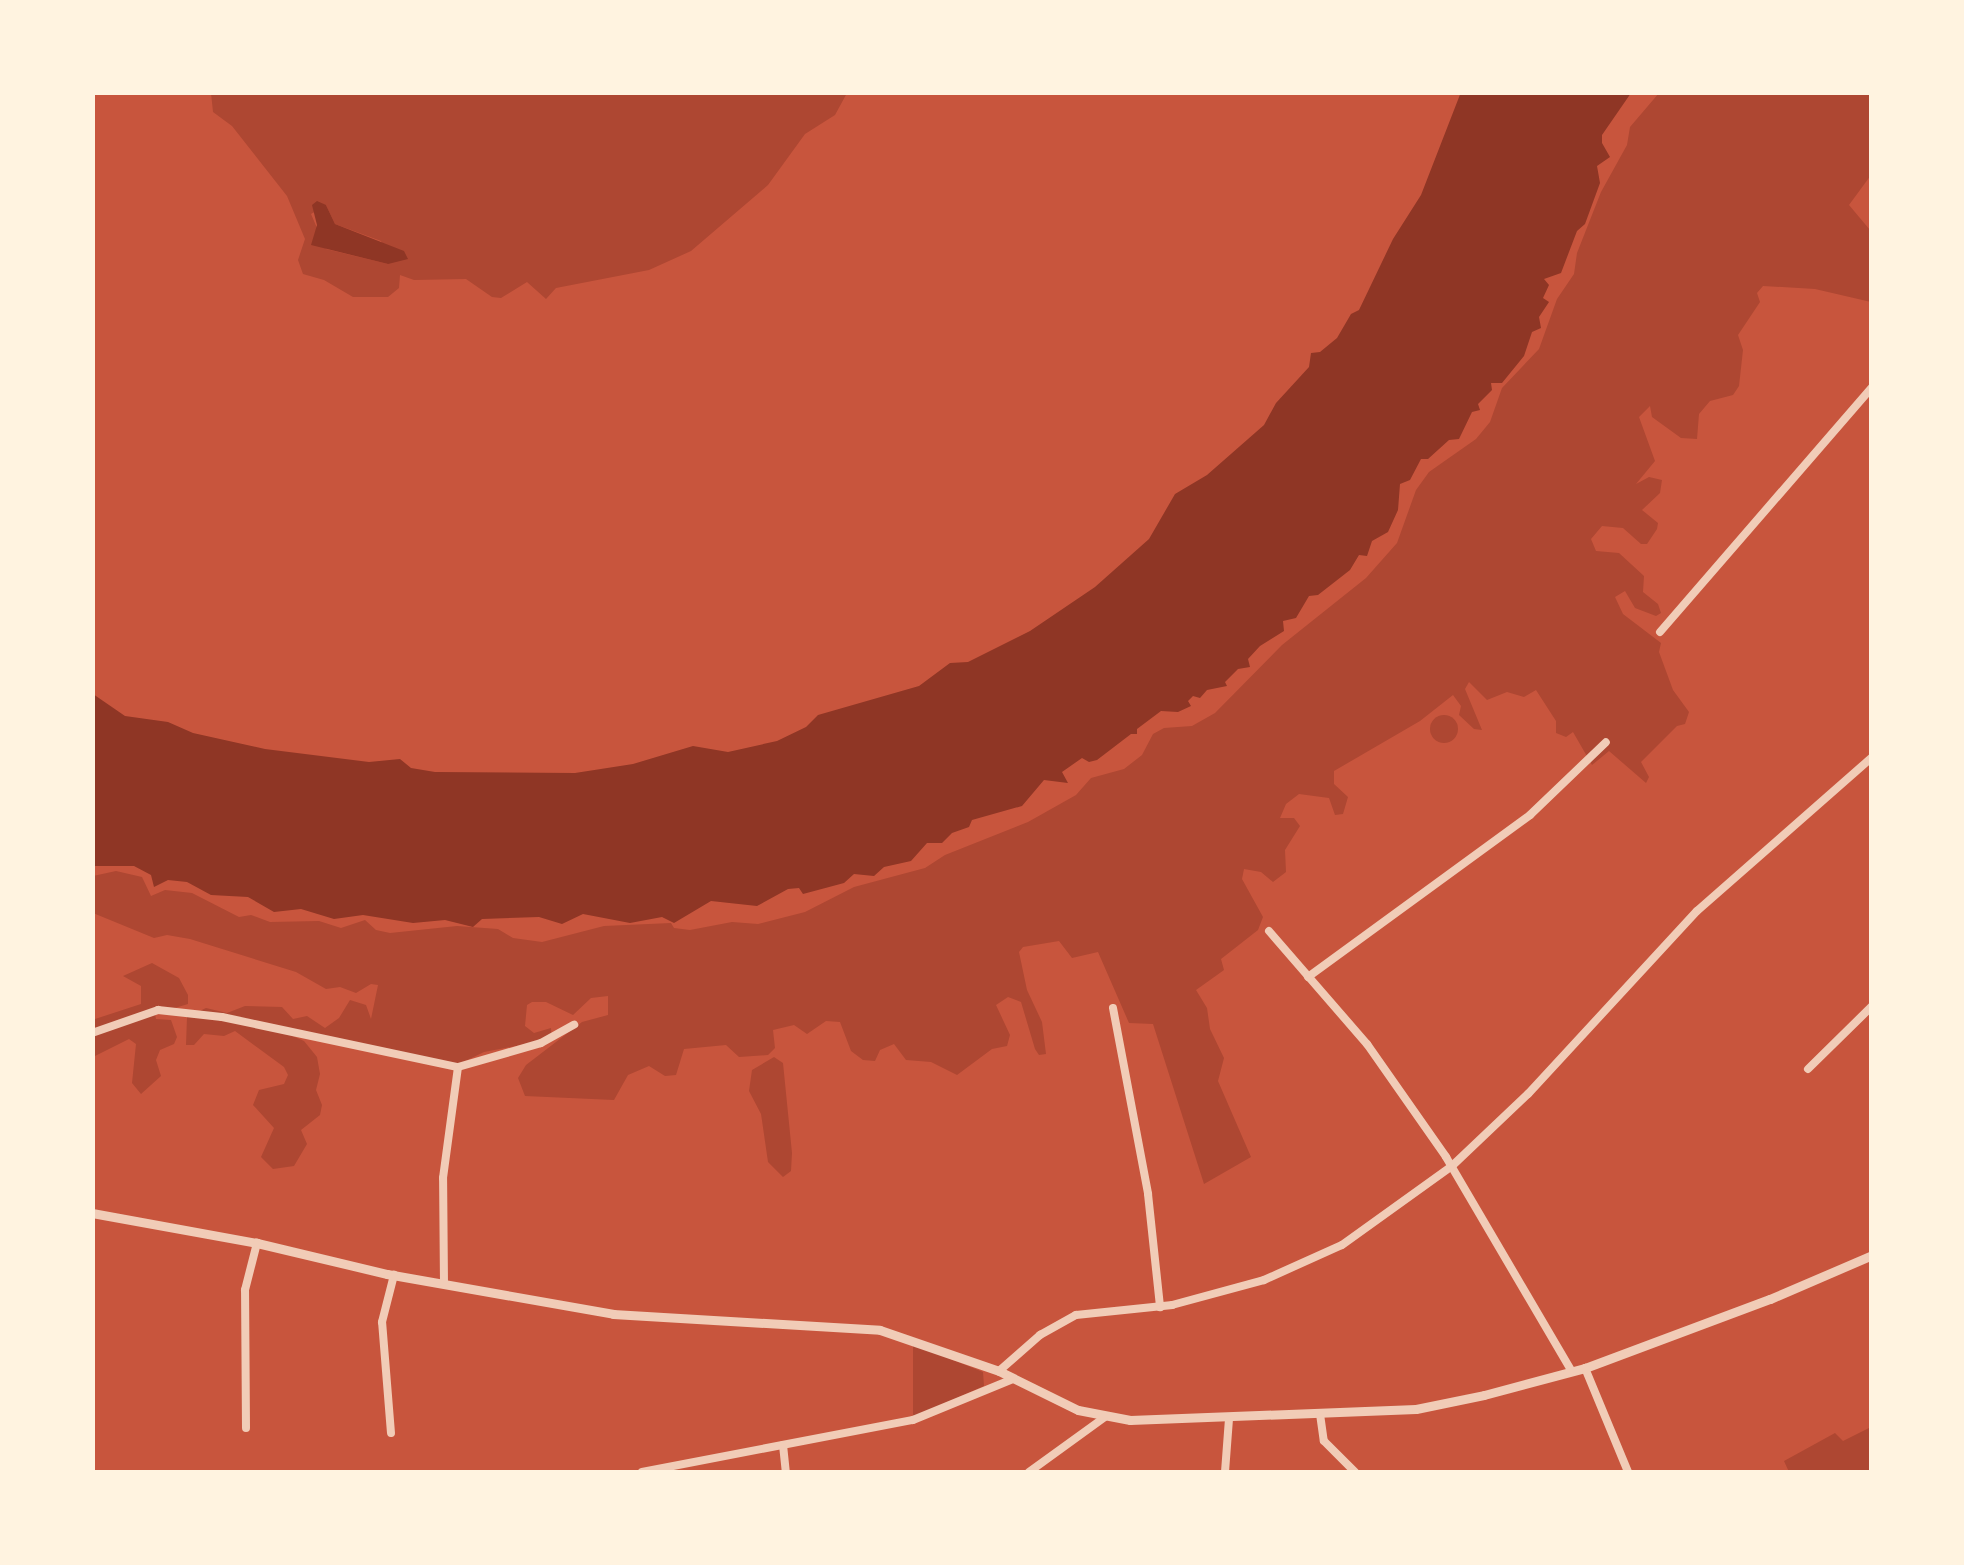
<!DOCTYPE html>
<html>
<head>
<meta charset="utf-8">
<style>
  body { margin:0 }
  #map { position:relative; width:1964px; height:1565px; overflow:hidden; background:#c8553d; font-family:Raleway,sans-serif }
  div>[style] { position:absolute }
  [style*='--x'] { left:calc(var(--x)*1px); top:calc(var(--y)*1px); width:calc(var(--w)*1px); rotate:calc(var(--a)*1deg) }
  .green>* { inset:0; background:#ae4732 }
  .round { border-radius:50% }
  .water>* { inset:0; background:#8f3625 }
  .minor>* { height:8px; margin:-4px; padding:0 4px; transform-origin:4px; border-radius:4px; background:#f1ccb7 }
  .tertiary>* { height:9px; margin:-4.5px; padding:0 4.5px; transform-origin:4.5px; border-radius:4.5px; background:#f1ccb7 }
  span { translate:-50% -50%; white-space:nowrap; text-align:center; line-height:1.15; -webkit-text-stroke:8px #fff3e0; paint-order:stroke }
  .frame { position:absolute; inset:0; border:95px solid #fff3e0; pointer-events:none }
</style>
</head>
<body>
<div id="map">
  <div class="green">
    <div style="clip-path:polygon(evenodd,211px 93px,847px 93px,835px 115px,805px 134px,768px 185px,691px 251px,649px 270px,556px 288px,546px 299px,527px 282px,501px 298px,492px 297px,466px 279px,414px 280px,400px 275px,399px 288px,388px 297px,353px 297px,324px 280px,303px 274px,298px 260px,305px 239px,287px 196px,232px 126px,213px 112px,211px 93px,326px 205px,335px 224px,381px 241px,388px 264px,326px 249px,311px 214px,326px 205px)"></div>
    <div style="clip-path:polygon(1659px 93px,1871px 93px,1871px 175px,1849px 205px,1870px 230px,1871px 302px,1815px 289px,1763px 286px,1757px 293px,1760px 302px,1738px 335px,1743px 350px,1739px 386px,1733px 395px,1710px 401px,1699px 414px,1697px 439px,1681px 438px,1652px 417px,1650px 406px,1639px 417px,1655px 461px,1636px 484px,1649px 477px,1662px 480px,1660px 493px,1642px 510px,1658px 523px,1657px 529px,1647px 544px,1641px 544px,1623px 528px,1602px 526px,1591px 539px,1596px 551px,1619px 553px,1644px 576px,1643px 592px,1658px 604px,1661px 613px,1656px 616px,1635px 608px,1625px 591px,1615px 597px,1623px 614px,1661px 643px,1659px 652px,1673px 690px,1689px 712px,1685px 724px,1677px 726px,1641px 762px,1649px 777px,1646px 783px,1609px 751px,1592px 765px,1573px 732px,1566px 737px,1556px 733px,1556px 721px,1536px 690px,1524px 697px,1507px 692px,1487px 700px,1469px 682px,1465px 689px,1482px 730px,1474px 729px,1459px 715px,1461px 706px,1453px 695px,1420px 721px,1334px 771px,1334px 784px,1348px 797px,1343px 814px,1335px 815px,1329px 798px,1299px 794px,1286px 804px,1280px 818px,1294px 818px,1300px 826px,1285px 850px,1286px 872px,1273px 882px,1261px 872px,1244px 869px,1242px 879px,1263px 917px,1258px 930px,1221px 959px,1224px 970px,1196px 990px,1207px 1008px,1210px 1029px,1224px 1058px,1218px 1081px,1251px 1157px,1204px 1184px,1153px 1024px,1129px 1023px,1098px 952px,1072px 958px,1059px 941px,1023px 947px,1019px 952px,1027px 990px,1042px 1022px,1046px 1054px,1039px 1055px,1035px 1049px,1021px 1002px,1008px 997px,996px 1005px,1010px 1035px,1007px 1046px,992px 1049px,957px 1075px,931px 1062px,906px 1060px,894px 1044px,880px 1050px,875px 1061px,863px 1060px,851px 1051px,840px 1022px,826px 1021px,807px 1034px,794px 1025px,773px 1030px,775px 1048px,768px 1055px,739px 1057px,726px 1045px,684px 1049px,676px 1075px,665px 1076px,649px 1066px,628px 1075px,614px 1100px,525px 1096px,518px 1078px,526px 1065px,582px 1022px,608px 1015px,608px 996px,591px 998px,573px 1015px,546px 1002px,532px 1002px,527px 1005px,525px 1026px,534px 1033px,551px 1028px,552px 1039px,484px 1052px,461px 1063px,460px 1070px,283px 1032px,304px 1041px,317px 1057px,320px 1074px,316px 1090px,322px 1105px,320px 1115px,301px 1130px,307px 1144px,294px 1166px,273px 1169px,261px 1157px,274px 1128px,253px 1105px,259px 1090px,284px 1084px,288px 1075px,284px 1067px,235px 1031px,224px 1036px,204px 1034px,194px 1045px,186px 1045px,187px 1017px,206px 1008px,227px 1013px,245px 1006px,282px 1007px,293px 1019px,307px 1016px,325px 1028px,339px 1018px,350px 1000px,366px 1005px,371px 1019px,378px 985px,371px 984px,356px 993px,340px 987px,326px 989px,296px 972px,190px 939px,167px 935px,154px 938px,93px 913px,93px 876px,116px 871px,142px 877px,151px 896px,165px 890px,192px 893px,239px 917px,251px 915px,270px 922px,319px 921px,341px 928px,365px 920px,376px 930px,390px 933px,457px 926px,498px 929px,513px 938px,542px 942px,604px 926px,671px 923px,674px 928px,690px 930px,732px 922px,758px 924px,805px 912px,854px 887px,925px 868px,945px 855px,1028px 822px,1076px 795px,1091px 778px,1124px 769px,1142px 755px,1153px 734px,1164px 728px,1192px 726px,1215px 713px,1282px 645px,1366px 578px,1397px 543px,1416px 490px,1429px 472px,1476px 439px,1490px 422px,1502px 388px,1539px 349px,1557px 299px,1574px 274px,1577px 253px,1601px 192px,1627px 145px,1630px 127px)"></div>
    <div class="round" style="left:1430px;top:715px;width:28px;height:28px"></div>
    <div style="clip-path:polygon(152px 963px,179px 978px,188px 995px,188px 1004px,155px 1014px,156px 1019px,171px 1020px,177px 1037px,174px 1044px,160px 1050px,156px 1060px,161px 1076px,141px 1094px,132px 1083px,136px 1044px,129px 1039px,93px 1057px,92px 1020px,141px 1004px,141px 986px,123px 976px)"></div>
    <div style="clip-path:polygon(774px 1057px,783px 1063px,792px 1153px,791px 1171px,783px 1177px,768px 1162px,761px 1114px,749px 1091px,752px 1070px)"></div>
    <div style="clip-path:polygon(913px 1344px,983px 1372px,984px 1386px,913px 1417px)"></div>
    <div style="clip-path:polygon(1871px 1427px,1871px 1472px,1789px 1472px,1784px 1461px,1835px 1433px,1843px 1441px)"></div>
  </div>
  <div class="water">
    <div style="clip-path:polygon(1461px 92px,1631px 93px,1602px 135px,1602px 143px,1610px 157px,1597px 166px,1600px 183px,1585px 224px,1577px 231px,1561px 273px,1544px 279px,1549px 285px,1543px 298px,1549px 302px,1539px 317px,1541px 328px,1532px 332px,1524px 356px,1502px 383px,1491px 383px,1492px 390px,1478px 404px,1480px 410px,1472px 412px,1459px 439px,1449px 440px,1428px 459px,1421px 459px,1410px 480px,1400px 484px,1398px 510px,1388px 532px,1372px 541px,1367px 556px,1359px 555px,1350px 570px,1318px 595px,1309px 596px,1296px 618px,1283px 621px,1284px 631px,1260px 646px,1248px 659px,1250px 667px,1238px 669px,1225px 682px,1227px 686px,1207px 690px,1200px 698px,1193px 696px,1188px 701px,1191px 706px,1178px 712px,1161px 711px,1137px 729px,1137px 734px,1131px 734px,1097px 760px,1089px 762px,1082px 758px,1062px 772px,1068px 783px,1044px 780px,1022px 806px,972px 820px,969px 827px,952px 833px,942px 843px,927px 843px,911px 861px,884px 867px,874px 876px,854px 874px,844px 883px,803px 894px,799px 888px,788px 889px,757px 906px,711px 901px,674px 923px,662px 917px,630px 923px,583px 914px,562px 924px,539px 917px,482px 919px,473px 927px,445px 920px,413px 923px,363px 915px,334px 919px,301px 909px,274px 912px,248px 897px,211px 895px,187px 882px,168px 880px,154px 887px,151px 875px,134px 866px,93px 866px,93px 694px,125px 716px,168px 722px,193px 733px,265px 749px,369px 762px,400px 759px,411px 768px,435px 772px,575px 773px,633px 764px,693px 746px,728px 752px,777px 741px,806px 727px,818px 715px,919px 686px,950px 663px,968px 662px,1030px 631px,1095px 587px,1149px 539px,1175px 494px,1207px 475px,1264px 425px,1276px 403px,1309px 367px,1311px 353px,1320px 352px,1337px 338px,1351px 314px,1359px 310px,1393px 239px,1421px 195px)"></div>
    <div style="clip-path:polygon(317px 201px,326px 205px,335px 224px,404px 251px,408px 259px,388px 264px,311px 245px,317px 225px,312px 205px)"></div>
  </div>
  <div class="minor">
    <div style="--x:1660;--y:632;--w:324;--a:-49.1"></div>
    <div style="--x:1269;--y:931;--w:150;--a:49.1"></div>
    <div style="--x:1367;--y:1044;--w:138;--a:55"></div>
    <div style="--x:1446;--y:1157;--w:249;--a:59.6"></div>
    <div style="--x:1308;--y:977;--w:275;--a:-36.1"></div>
    <div style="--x:1530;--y:815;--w:105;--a:-43.8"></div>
    <div style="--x:1113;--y:1008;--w:189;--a:79.3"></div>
    <div style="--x:1148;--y:1194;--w:114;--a:83.9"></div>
    <div style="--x:92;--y:1033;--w:70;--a:-19.2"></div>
    <div style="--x:158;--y:1010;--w:64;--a:6.2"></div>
    <div style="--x:222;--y:1017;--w:241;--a:12"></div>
    <div style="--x:1808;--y:1069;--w:90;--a:-44.5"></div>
    <div style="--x:444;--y:1284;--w:106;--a:-90.5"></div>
    <div style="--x:443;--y:1178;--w:112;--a:-82.3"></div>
    <div style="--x:458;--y:1067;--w:86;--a:-16.1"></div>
    <div style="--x:541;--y:1043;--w:38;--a:-29"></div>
    <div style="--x:1585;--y:1368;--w:113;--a:67.5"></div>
    <div style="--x:999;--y:1371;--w:55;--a:-41.3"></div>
    <div style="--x:1040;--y:1335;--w:41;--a:-29.1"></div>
    <div style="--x:1076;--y:1315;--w:97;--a:-5.9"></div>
    <div style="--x:1172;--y:1305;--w:95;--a:-15.2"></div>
    <div style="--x:1264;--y:1280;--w:85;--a:-24.2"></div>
    <div style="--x:1342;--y:1245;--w:135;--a:-35.7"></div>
    <div style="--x:1452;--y:1166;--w:105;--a:-43.5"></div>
    <div style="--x:1528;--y:1094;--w:249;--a:-47.3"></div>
    <div style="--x:1697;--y:911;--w:233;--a:-41.3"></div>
    <div style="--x:1320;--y:1414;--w:27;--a:82"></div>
    <div style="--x:1324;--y:1441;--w:44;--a:45"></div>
    <div style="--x:246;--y:1428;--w:138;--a:-90.4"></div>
    <div style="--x:245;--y:1290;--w:49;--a:-75.7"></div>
    <div style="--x:391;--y:1433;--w:111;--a:-94.6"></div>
    <div style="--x:382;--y:1322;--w:49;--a:-75.7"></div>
    <div style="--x:783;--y:1445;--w:27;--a:84"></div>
    <div style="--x:642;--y:1472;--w:276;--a:-10.9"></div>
    <div style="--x:913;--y:1420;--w:108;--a:-22.3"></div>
    <div style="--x:1029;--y:1472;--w:94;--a:-35.9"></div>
    <div style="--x:1225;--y:1472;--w:53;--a:-85.7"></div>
  </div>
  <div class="tertiary">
    <div style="--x:92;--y:1213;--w:168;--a:10.3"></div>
    <div style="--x:257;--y:1243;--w:134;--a:13.4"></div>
    <div style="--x:387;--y:1274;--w:230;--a:10"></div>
    <div style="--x:613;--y:1314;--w:267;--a:3.4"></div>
    <div style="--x:880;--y:1330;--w:126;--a:19"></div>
    <div style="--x:999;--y:1371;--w:88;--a:26.3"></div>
    <div style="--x:1078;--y:1410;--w:53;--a:10.9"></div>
    <div style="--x:1130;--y:1420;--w:286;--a:-2.2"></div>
    <div style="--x:1416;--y:1409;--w:69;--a:-11.6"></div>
    <div style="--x:1484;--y:1395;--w:105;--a:-15"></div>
    <div style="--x:1585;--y:1368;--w:197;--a:-20.5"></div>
    <div style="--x:1770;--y:1299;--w:111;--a:-23.3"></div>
  </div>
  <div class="frame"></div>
</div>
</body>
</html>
